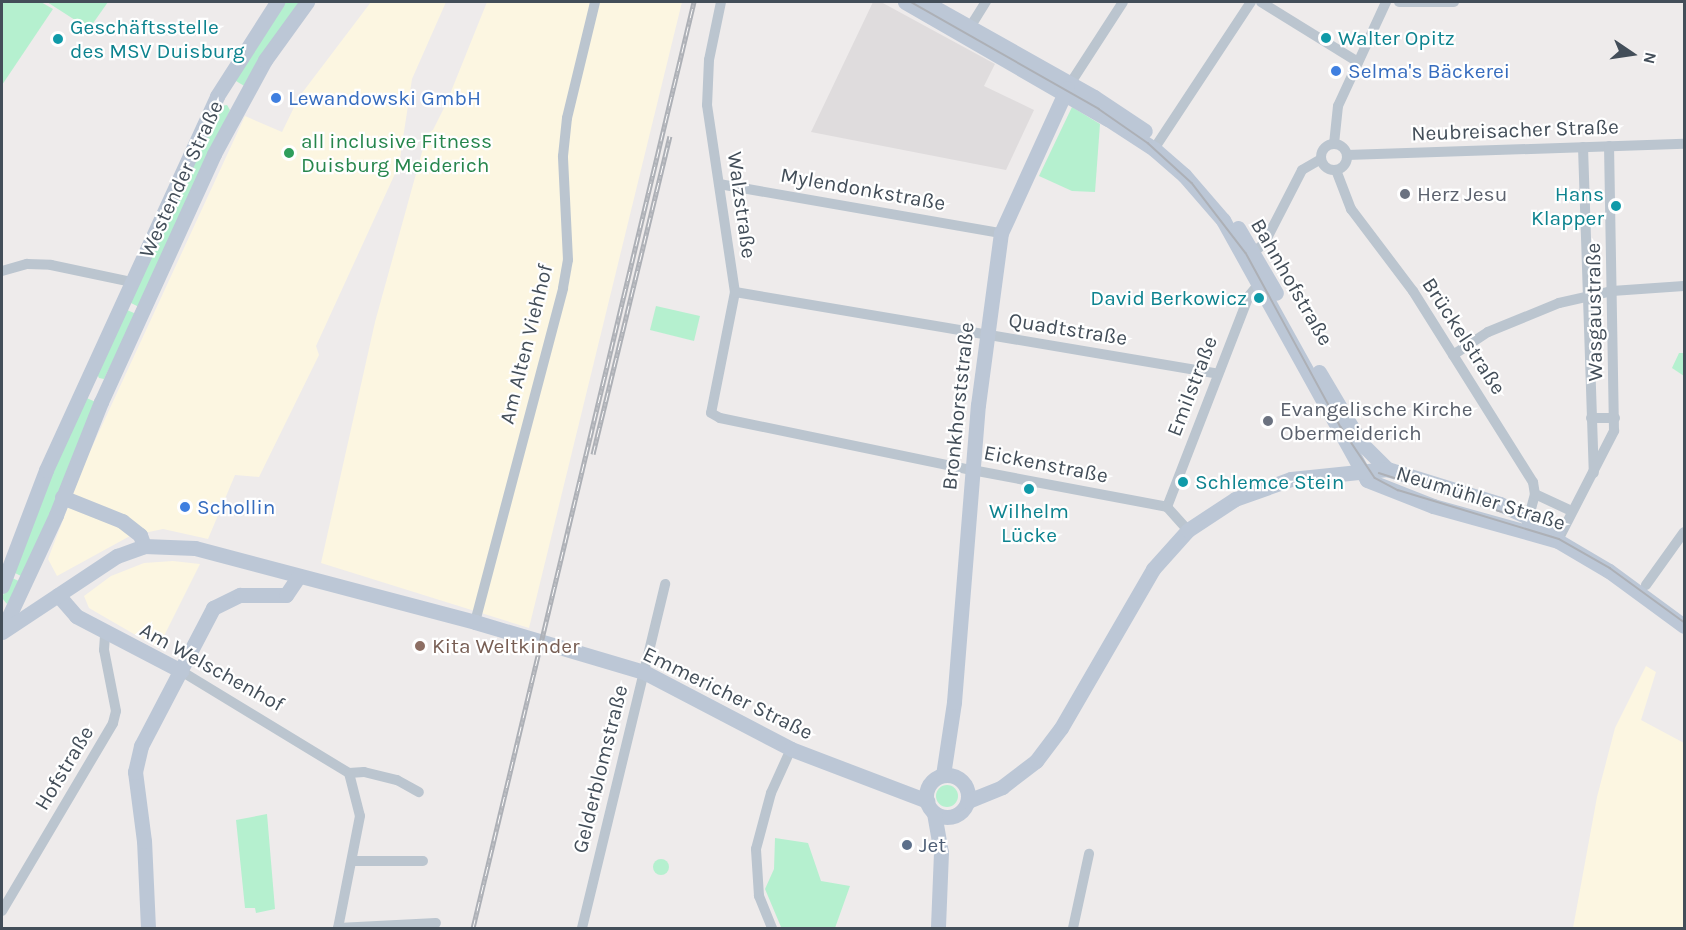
<!DOCTYPE html>
<html>
<head>
<meta charset="utf-8">
<style>
  body { margin:0 }
  #map { position:relative; width:1686px; height:930px; overflow:hidden; background:#eeebeb; font-family:Karla,sans-serif }
  div>[style] { position:absolute }
  [style*='--x'] { left:calc(var(--x)*1px); top:calc(var(--y)*1px); width:calc(var(--w)*1px); rotate:calc(var(--a)*1deg) }
  .commercial>* { inset:0; background:#fcf6e1 }
  .education>* { inset:0; background:#dfdcdd }
  .green>* { inset:0; background:#b5f0cf }
  .round { border-radius:50% }
  .street>* { height:10px; margin:-5px; padding:0 5px; transform-origin:5px; border-radius:5px; background:#bbc5cf }
  .street>.ring { margin:-5px; padding:0; box-sizing:content-box; background:none; border:10px solid #bbc5cf; border-radius:50% }
  .secondary>* { height:15px; margin:-7.5px; padding:0 7.5px; transform-origin:7.5px; border-radius:7.5px; background:#bcc7d6 }
  .secondary>.ring { margin:-7.5px; padding:0; box-sizing:content-box; background:none; border:15px solid #bcc7d6; border-radius:50% }
  .tram>* { height:1.5px; margin:-0.75px; padding:0 0.75px; transform-origin:0.75px; border-radius:0.75px; background:#adb0b6 }
  .rail>* { height:5px; margin-top:-2.5px; transform-origin:0; background:repeating-linear-gradient(90deg,#fff 0 9px,#adb0b6 0 18px); box-sizing:border-box; border-block:2px solid #adb0b6 }
  .dots>* { width:16px; height:16px; translate:-50% -50%; box-sizing:border-box; border:3px solid #fff; border-radius:50% }
  span { translate:-50% -50%; white-space:nowrap; text-align:center; line-height:1.15; -webkit-text-stroke:4.5px #fff; paint-order:stroke }
  .culture-label { font-size:21px; color:#0d838f }
  .left { translate:0 -50%; text-align:left }
  .right { translate:-100% -50%; text-align:right }
  .shop-label { font-size:21px; color:#366cbe }
  .street-label { font-size:21px; color:#434e59 }
  .leisure-label { font-size:21px; color:#27864d }
  .worship-label { font-size:21px; color:#5b616d }
  .education-label { font-size:21px; color:#785e54 }
  .service-label { font-size:21px; color:#4e5e75 }
  .frame { position:absolute; inset:0; border:3px solid #434e59; pointer-events:none }
  .north { position:absolute; left:1602px; top:24px; width:60px; height:60px; -webkit-text-stroke:4px #fff; paint-order:stroke; rotate:103deg; font-size:16px; font-weight:700; line-height:24px; text-align:center; color:#434e59 }
  .north::after { content:''; display:block; margin:auto; width:21px; height:27px; background:#434e59; clip-path:polygon(50% 0,100% 100%,50% 72%,0 100%) }
</style>
</head>
<body>
<div id="map">
  <div class="commercial">
    <div style="clip-path:polygon(371px 2px,446px 2px,412px 79px,399px 165px,316px 346px,319px 355px,259px 477px,235px 475px,208px 539px,163px 529px,130px 536px,57px 576px,48px 559px,86px 460px,245px 116px,282px 132px,299px 97px)"></div>
    <div style="clip-path:polygon(487px 2px,682px 2px,529px 628px,321px 563px,375px 322px,427px 134px,433px 130px,446px 104px)"></div>
    <div style="clip-path:polygon(173px 561px,200px 564px,158px 648px,89px 608px,84px 596px,111px 576px,144px 563px)"></div>
    <div style="clip-path:polygon(1646px 666px,1656px 672px,1641px 720px,1684px 743px,1684px 928px,1573px 928px,1597px 797px,1615px 728px)"></div>
  </div>
  <div class="education">
    <div style="clip-path:polygon(873px 2px,881px 2px,995px 64px,984px 86px,1034px 110px,1006px 170px,811px 132px)"></div>
  </div>
  <div class="green">
    <div style="clip-path:polygon(2px 2px,41px 2px,53px 9px,2px 85px)"></div>
    <div style="clip-path:polygon(47px 2px,108px 2px,89px 29px)"></div>
    <div style="clip-path:polygon(284px 2px,299px 2px,246px 87px,231px 78px)"></div>
    <div style="clip-path:polygon(227px 105px,230px 110px,139px 307px,129px 302px,221px 106px)"></div>
    <div style="clip-path:polygon(1072px 107px,1100px 124px,1095px 192px,1072px 191px,1039px 176px)"></div>
    <div style="clip-path:polygon(656px 306px,700px 316px,694px 341px,650px 330px)"></div>
    <div style="clip-path:polygon(125px 309px,136px 314px,104px 379px,99px 378px,97px 374px)"></div>
    <div style="clip-path:polygon(1679px 353px,1684px 353px,1684px 376px,1672px 368px)"></div>
    <div style="clip-path:polygon(82px 396px,98px 403px,23px 577px,13px 572px)"></div>
    <div style="clip-path:polygon(10px 577px,21px 582px,7px 604px,2px 598px)"></div>
    <div class="round" style="left:936px;top:785px;width:22px;height:22px"></div>
    <div style="clip-path:polygon(267px 814px,275px 909px,256px 913px,255px 908px,245px 908px,236px 820px)"></div>
    <div style="clip-path:polygon(775px 838px,808px 843px,821px 881px,850px 886px,835px 928px,781px 927px,765px 889px,774px 869px)"></div>
    <div class="round" style="left:653px;top:859px;width:16px;height:16px"></div>
  </div>
  <div class="street">
    <div style="--x:721;--y:2;--w:59;--a:101.7"></div>
    <div style="--x:709;--y:60;--w:45;--a:92.5"></div>
    <div style="--x:707;--y:105;--w:189;--a:81.5"></div>
    <div style="--x:735;--y:292;--w:123;--a:101.2"></div>
    <div style="--x:711;--y:413;--w:10;--a:29"></div>
    <div style="--x:720;--y:418;--w:257;--a:11.7"></div>
    <div style="--x:972;--y:470;--w:198;--a:10.7"></div>
    <div style="--x:1167;--y:507;--w:31;--a:48"></div>
    <div style="--x:1261;--y:2;--w:114;--a:31.7"></div>
    <div style="--x:1399;--y:2;--w:55;--a:0"></div>
    <div style="--x:967;--y:32;--w:36;--a:-58"></div>
    <div style="--x:1068;--y:87;--w:101;--a:-57.1"></div>
    <div style="--x:1334;--y:144;--w:38;--a:-84"></div>
    <div style="--x:1338;--y:106;--w:115;--a:-65.2"></div>
    <div class="ring" style="left:1321px;top:144px;width:16px;height:16px"></div>
    <div style="--x:1583;--y:147;--w:326;--a:88.1"></div>
    <div style="--x:1154;--y:149;--w:176;--a:-56.6"></div>
    <div style="--x:1347;--y:155;--w:337;--a:-1.9"></div>
    <div style="--x:1336;--y:170;--w:42;--a:69"></div>
    <div style="--x:1351;--y:209;--w:103;--a:52.9"></div>
    <div style="--x:1413;--y:291;--w:226;--a:57.9"></div>
    <div style="--x:1533;--y:482;--w:12;--a:81"></div>
    <div style="--x:1535;--y:494;--w:31;--a:105"></div>
    <div style="--x:719;--y:184;--w:286;--a:9.9"></div>
    <div style="--x:1248;--y:256;--w:20;--a:-37"></div>
    <div style="--x:1264;--y:244;--w:83;--a:-62.8"></div>
    <div style="--x:1302;--y:170;--w:22;--a:-30"></div>
    <div style="--x:2;--y:271;--w:26;--a:-16"></div>
    <div style="--x:27;--y:264;--w:24;--a:2"></div>
    <div style="--x:51;--y:265;--w:83;--a:11.9"></div>
    <div style="--x:735;--y:292;--w:490;--a:9.6"></div>
    <div style="--x:1453;--y:355;--w:42;--a:-33.3"></div>
    <div style="--x:1488;--y:332;--w:77;--a:-22.2"></div>
    <div style="--x:1559;--y:303;--w:54;--a:-12.8"></div>
    <div style="--x:1612;--y:291;--w:72;--a:-4"></div>
    <div style="--x:1591;--y:418;--w:24;--a:0"></div>
    <div style="--x:1535;--y:494;--w:40;--a:25"></div>
    <div style="--x:1167;--y:507;--w:226;--a:-68.8"></div>
    <div style="--x:1249;--y:296;--w:19;--a:-51"></div>
    <div style="--x:1558;--y:540;--w:123;--a:-62.8"></div>
    <div style="--x:1614;--y:431;--w:285;--a:-91"></div>
    <div style="--x:1646;--y:585;--w:65;--a:-54.4"></div>
    <div style="--x:475;--y:622;--w:345;--a:-75.2"></div>
    <div style="--x:563;--y:288;--w:28;--a:-80"></div>
    <div style="--x:568;--y:260;--w:104;--a:-92.8"></div>
    <div style="--x:563;--y:156;--w:38;--a:-84"></div>
    <div style="--x:567;--y:118;--w:119;--a:-76.4"></div>
    <div style="--x:181;--y:671;--w:197;--a:31.3"></div>
    <div style="--x:349;--y:773;--w:44;--a:75.7"></div>
    <div style="--x:360;--y:816;--w:114;--a:101.1"></div>
    <div style="--x:349;--y:773;--w:15;--a:-4"></div>
    <div style="--x:364;--y:772;--w:34;--a:14"></div>
    <div style="--x:397;--y:780;--w:25;--a:29"></div>
    <div style="--x:352;--y:861;--w:71;--a:0"></div>
    <div style="--x:2;--y:911;--w:218;--a:-59.4"></div>
    <div style="--x:113;--y:723;--w:12;--a:-76"></div>
    <div style="--x:116;--y:711;--w:62;--a:-101.1"></div>
    <div style="--x:104;--y:650;--w:16;--a:-86"></div>
    <div style="--x:338;--y:928;--w:98;--a:-2.9"></div>
    <div style="--x:582;--y:928;--w:354;--a:-76.4"></div>
    <div style="--x:772;--y:928;--w:35;--a:-112"></div>
    <div style="--x:759;--y:896;--w:47;--a:-93.7"></div>
    <div style="--x:756;--y:849;--w:58;--a:-75"></div>
    <div style="--x:771;--y:793;--w:48;--a:-65.6"></div>
    <div style="--x:1073;--y:928;--w:76;--a:-77.8"></div>
  </div>
  <div class="secondary">
    <div style="--x:905;--y:2;--w:234;--a:30"></div>
    <div style="--x:1108;--y:119;--w:55;--a:33.1"></div>
    <div style="--x:1154;--y:149;--w:40;--a:41"></div>
    <div style="--x:1184;--y:175;--w:60;--a:49.1"></div>
    <div style="--x:1223;--y:220;--w:297;--a:61"></div>
    <div style="--x:1367;--y:480;--w:71;--a:21.5"></div>
    <div style="--x:1433;--y:506;--w:130;--a:15.6"></div>
    <div style="--x:1558;--y:541;--w:59;--a:30.5"></div>
    <div style="--x:1609;--y:571;--w:93;--a:36.3"></div>
    <div style="--x:925;--y:2;--w:194;--a:29.3"></div>
    <div style="--x:1094;--y:97;--w:61;--a:33.7"></div>
    <div style="--x:1238;--y:228;--w:75;--a:59.7"></div>
    <div style="--x:1319;--y:372;--w:82;--a:59.4"></div>
    <div style="--x:1361;--y:443;--w:37;--a:45"></div>
    <div style="--x:62;--y:497;--w:65;--a:21.8"></div>
    <div style="--x:122;--y:521;--w:23;--a:38"></div>
    <div style="--x:140;--y:535;--w:12;--a:70"></div>
    <div style="--x:2;--y:586;--w:124;--a:-69.2"></div>
    <div style="--x:46;--y:470;--w:411;--a:-65.4"></div>
    <div style="--x:217;--y:96;--w:112;--a:-57.4"></div>
    <div style="--x:58;--y:595;--w:28;--a:49"></div>
    <div style="--x:76;--y:616;--w:119;--a:27.6"></div>
    <div style="--x:2;--y:631;--w:128;--a:-65"></div>
    <div style="--x:56;--y:515;--w:122;--a:-68.3"></div>
    <div style="--x:101;--y:402;--w:273;--a:-65.5"></div>
    <div style="--x:214;--y:154;--w:107;--a:-61.5"></div>
    <div style="--x:265;--y:60;--w:72;--a:-54.1"></div>
    <div style="--x:2;--y:632;--w:138;--a:-33.5"></div>
    <div style="--x:117;--y:556;--w:29;--a:-20"></div>
    <div style="--x:144;--y:546;--w:51;--a:2.2"></div>
    <div style="--x:195;--y:548;--w:290;--a:14.8"></div>
    <div style="--x:475;--y:622;--w:176;--a:16.5"></div>
    <div style="--x:644;--y:672;--w:166;--a:27.6"></div>
    <div style="--x:791;--y:749;--w:146;--a:20.9"></div>
    <div class="ring" style="left:926px;top:775px;width:27px;height:27px"></div>
    <div style="--x:943;--y:775;--w:74;--a:-81.4"></div>
    <div style="--x:954;--y:702;--w:298;--a:-85.4"></div>
    <div style="--x:978;--y:405;--w:174;--a:-82.4"></div>
    <div style="--x:1001;--y:233;--w:159;--a:-65.5"></div>
    <div style="--x:968;--y:801;--w:37;--a:-22"></div>
    <div style="--x:1002;--y:787;--w:43;--a:-37.4"></div>
    <div style="--x:1036;--y:761;--w:41;--a:-52.9"></div>
    <div style="--x:1061;--y:728;--w:184;--a:-59.9"></div>
    <div style="--x:1153;--y:569;--w:52;--a:-48.1"></div>
    <div style="--x:1188;--y:530;--w:56;--a:-33.4"></div>
    <div style="--x:1235;--y:499;--w:59;--a:-19.7"></div>
    <div style="--x:1291;--y:479;--w:97;--a:-5.9"></div>
    <div style="--x:1387;--y:469;--w:118;--a:17.2"></div>
    <div style="--x:1500;--y:504;--w:63;--a:25.3"></div>
    <div style="--x:934;--y:813;--w:40;--a:80"></div>
    <div style="--x:941;--y:852;--w:76;--a:92.3"></div>
    <div style="--x:148;--y:928;--w:87;--a:-92.6"></div>
    <div style="--x:144;--y:841;--w:70;--a:-97.4"></div>
    <div style="--x:135;--y:772;--w:27;--a:-77"></div>
    <div style="--x:141;--y:746;--w:156;--a:-62.4"></div>
    <div style="--x:213;--y:608;--w:30;--a:-26"></div>
    <div style="--x:240;--y:595;--w:46;--a:0"></div>
    <div style="--x:286;--y:595;--w:23;--a:-56"></div>
  </div>
  <div class="tram">
    <div style="--x:911;--y:2;--w:216;--a:29.6"></div>
    <div style="--x:1099;--y:109;--w:60;--a:34.8"></div>
    <div style="--x:1148;--y:143;--w:59;--a:42.3"></div>
    <div style="--x:1192;--y:183;--w:88;--a:52.4"></div>
    <div style="--x:1246;--y:253;--w:198;--a:61.4"></div>
    <div style="--x:1341;--y:427;--w:61;--a:56.3"></div>
    <div style="--x:1375;--y:478;--w:26;--a:28"></div>
    <div style="--x:1398;--y:490;--w:168;--a:16.9"></div>
    <div style="--x:1559;--y:539;--w:59;--a:29.6"></div>
    <div style="--x:1610;--y:568;--w:92;--a:36.1"></div>
    <div style="--x:1379;--y:473;--w:129;--a:17.6"></div>
  </div>
  <div class="rail">
    <div style="--x:593;--y:454;--w:327;--a:-76.4"></div>
    <div style="--x:473;--y:928;--w:952;--a:-76.58"></div>
  </div>
  <div class="dots">
    <div style="left:1326px;top:38px;background:#0f9aa8"></div>
    <div style="left:58px;top:39px;background:#0f9aa8"></div>
    <div style="left:1336px;top:71px;background:#3f7fe0"></div>
    <div style="left:276px;top:98px;background:#3f7fe0"></div>
    <div style="left:289px;top:153px;background:#2e9e5b"></div>
    <div style="left:1405px;top:194px;background:#6b7280"></div>
    <div style="left:1616px;top:206px;background:#0f9aa8"></div>
    <div style="left:1259px;top:298px;background:#0f9aa8"></div>
    <div style="left:1268px;top:421px;background:#6b7280"></div>
    <div style="left:1183px;top:482px;background:#0f9aa8"></div>
    <div style="left:1029px;top:489px;background:#0f9aa8"></div>
    <div style="left:185px;top:507px;background:#3f7fe0"></div>
    <div style="left:420px;top:646px;background:#8d6e63"></div>
    <div style="left:907px;top:845px;background:#5c6f8a"></div>
  </div>
  <div class="culture-label">
    <span class="left" style="left:70px;top:39px">Geschäftsstelle<br>des MSV Duisburg</span>
    <span class="left" style="left:1338px;top:38px">Walter Opitz</span>
    <span class="right" style="left:1604px;top:206px">Hans<br>Klapper</span>
    <span class="right" style="left:1247px;top:298px">David Berkowicz</span>
    <span class="left" style="left:1195px;top:482px">Schlemce Stein</span>
    <span style="left:1029px;top:523px">Wilhelm<br>Lücke</span>
  </div>
  <div class="shop-label">
    <span class="left" style="left:1348px;top:71px">Selma's Bäckerei</span>
    <span class="left" style="left:288px;top:98px">Lewandowski GmbH</span>
    <span class="left" style="left:197px;top:507px">Schollin</span>
  </div>
  <div class="street-label">
    <span style="left:1515px;top:130px;rotate:-2deg">Neubreisacher Straße</span>
    <span style="left:181px;top:179px;rotate:-65deg">Westender Straße</span>
    <span style="left:863px;top:189px;rotate:10deg">Mylendonkstraße</span>
    <span style="left:742px;top:205px;rotate:82deg">Walzstraße</span>
    <span style="left:1292px;top:282px;rotate:60deg">Bahnhofstraße</span>
    <span style="left:1594px;top:312px;rotate:-91deg">Wasgaustraße</span>
    <span style="left:1068px;top:329px;rotate:9deg">Quadtstraße</span>
    <span style="left:1464px;top:336px;rotate:57deg">Brückelstraße</span>
    <span style="left:526px;top:344px;rotate:-76deg">Am Alten Viehhof</span>
    <span style="left:1192px;top:386px;rotate:-69deg">Emilstraße</span>
    <span style="left:958px;top:406px;rotate:-84deg">Bronkhorststraße</span>
    <span style="left:1046px;top:464px;rotate:11deg">Eickenstraße</span>
    <span style="left:1481px;top:498px;rotate:17deg">Neumühler Straße</span>
    <span style="left:212px;top:667px;rotate:29deg">Am Welschenhof</span>
    <span style="left:728px;top:693px;rotate:26deg">Emmericher Straße</span>
    <span style="left:64px;top:768px;rotate:-59deg">Hofstraße</span>
    <span style="left:600px;top:769px;rotate:-76deg">Gelderblomstraße</span>
  </div>
  <div class="leisure-label">
    <span class="left" style="left:301px;top:153px">all inclusive Fitness<br>Duisburg Meiderich</span>
  </div>
  <div class="worship-label">
    <span class="left" style="left:1417px;top:194px">Herz Jesu</span>
    <span class="left" style="left:1280px;top:421px">Evangelische Kirche<br>Obermeiderich</span>
  </div>
  <div class="education-label">
    <span class="left" style="left:432px;top:646px">Kita Weltkinder</span>
  </div>
  <div class="service-label">
    <span class="left" style="left:919px;top:845px">Jet</span>
  </div>
  <div class="frame"></div>
  <div class="north">N</div>
</div>
</body>
</html>
